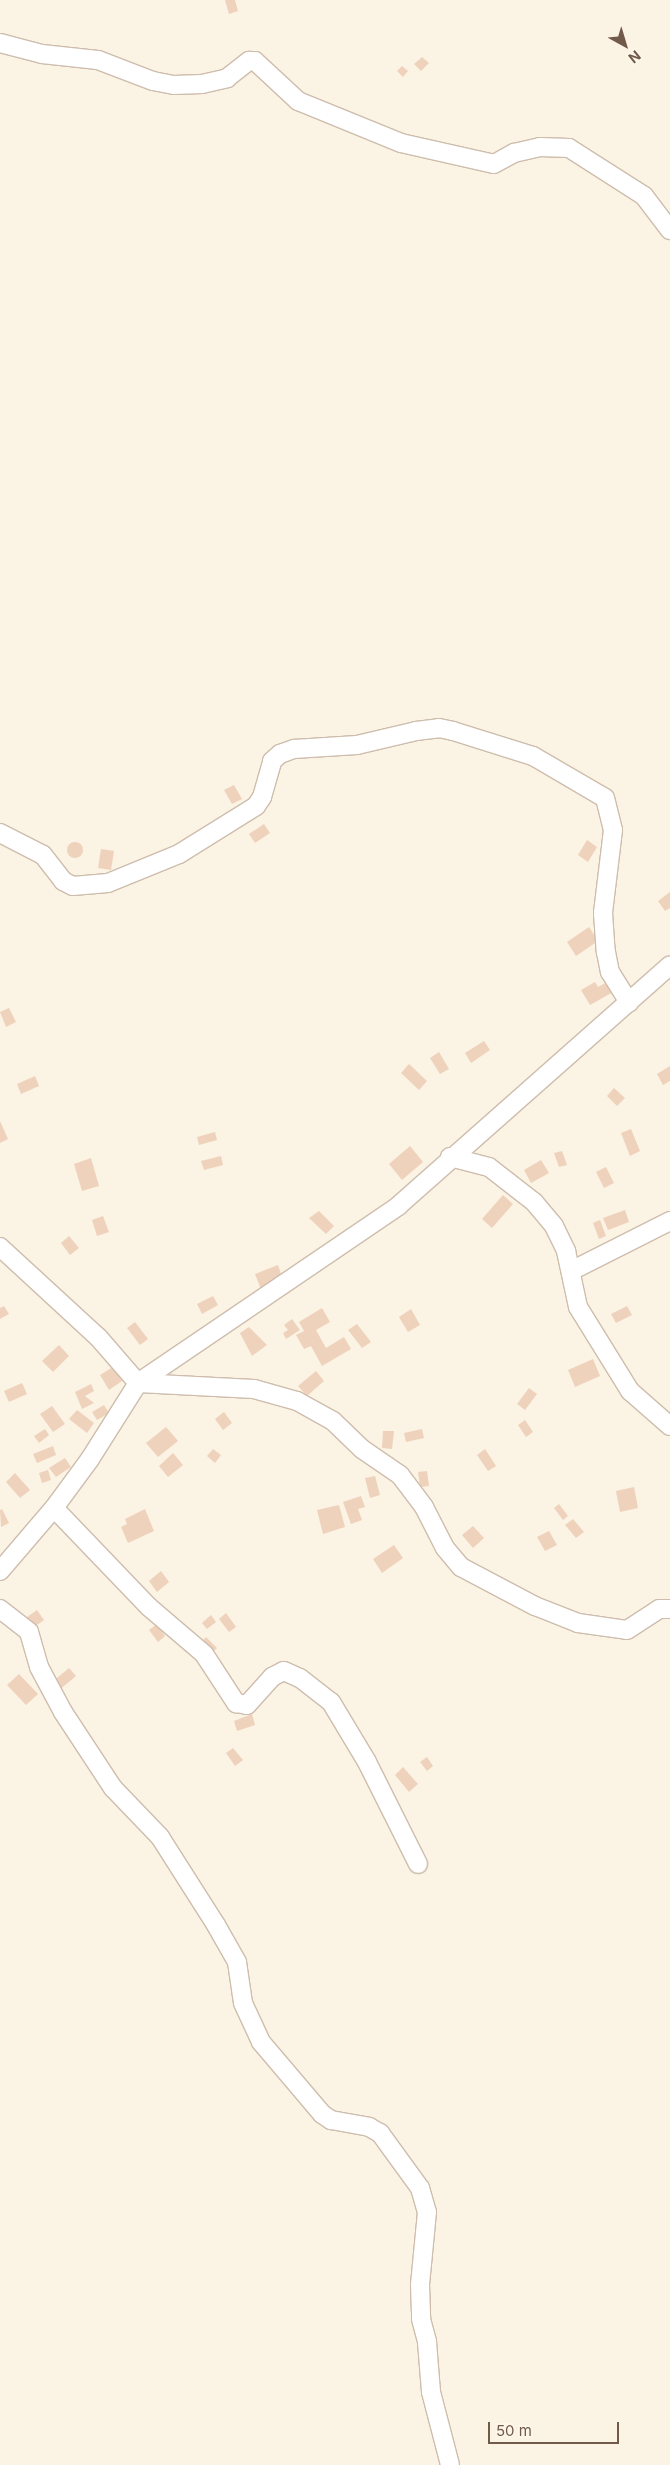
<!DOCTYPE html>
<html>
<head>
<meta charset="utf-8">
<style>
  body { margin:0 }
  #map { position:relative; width:670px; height:2465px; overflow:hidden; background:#fbf3e3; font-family:Inter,sans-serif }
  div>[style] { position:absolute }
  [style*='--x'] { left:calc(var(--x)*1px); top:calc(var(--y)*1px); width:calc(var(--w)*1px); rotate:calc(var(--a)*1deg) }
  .building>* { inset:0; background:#efd2bc }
  .round { border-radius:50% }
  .roads { filter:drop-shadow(1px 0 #cebdad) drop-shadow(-1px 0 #cebdad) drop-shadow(0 1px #cebdad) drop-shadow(0 -1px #cebdad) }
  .minor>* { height:18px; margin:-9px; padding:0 9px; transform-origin:9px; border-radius:9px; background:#fff }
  span { translate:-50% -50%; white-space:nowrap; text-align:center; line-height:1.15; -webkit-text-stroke:4px #fef7e9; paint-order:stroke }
  .north { position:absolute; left:600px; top:20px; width:50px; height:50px; -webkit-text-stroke:4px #fef7e9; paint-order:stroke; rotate:141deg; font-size:14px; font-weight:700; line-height:20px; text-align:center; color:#725a4b }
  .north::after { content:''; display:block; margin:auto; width:18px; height:22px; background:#725a4b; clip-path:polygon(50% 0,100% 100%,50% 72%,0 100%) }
  .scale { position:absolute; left:488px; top:2422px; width:131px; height:22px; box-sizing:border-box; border:2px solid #725a4b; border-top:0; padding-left:6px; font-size:15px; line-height:18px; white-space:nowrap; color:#725a4b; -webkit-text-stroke:4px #fef7e9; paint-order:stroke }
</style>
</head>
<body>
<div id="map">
  <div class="building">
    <div style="clip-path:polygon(225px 0,235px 0,238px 11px,229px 14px)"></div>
    <div style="clip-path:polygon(422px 57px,429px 63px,421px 71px,414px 64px)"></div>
    <div style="clip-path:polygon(402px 66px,408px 71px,403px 77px,397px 71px)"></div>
    <div style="clip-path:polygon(234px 785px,242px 799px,232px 804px,224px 790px)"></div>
    <div style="clip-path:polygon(264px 824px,270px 833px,255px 843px,249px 834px)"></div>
    <div style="clip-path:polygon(587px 840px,597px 847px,588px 862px,578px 855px)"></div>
    <div class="round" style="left:67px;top:842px;width:16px;height:16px"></div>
    <div style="clip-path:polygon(101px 849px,114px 851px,111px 870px,98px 868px)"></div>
    <div style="clip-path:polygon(670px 892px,670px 908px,665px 911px,658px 901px)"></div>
    <div style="clip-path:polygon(589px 927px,598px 941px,576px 956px,567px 942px)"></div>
    <div style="clip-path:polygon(609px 981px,615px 991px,590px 1005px,581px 990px,595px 982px,598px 987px)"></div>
    <div style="clip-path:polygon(9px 1008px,16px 1022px,6px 1027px,0 1012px)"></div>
    <div style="clip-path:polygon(484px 1041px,490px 1050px,471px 1063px,465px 1053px)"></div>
    <div style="clip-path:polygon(439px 1052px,449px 1069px,440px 1074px,430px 1058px)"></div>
    <div style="clip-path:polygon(409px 1064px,427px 1081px,419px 1090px,401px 1073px)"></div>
    <div style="clip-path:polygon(670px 1066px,670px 1081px,663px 1085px,657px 1074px)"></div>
    <div style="clip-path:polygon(35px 1076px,39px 1086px,21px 1094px,17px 1084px)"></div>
    <div style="clip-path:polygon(614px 1088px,625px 1098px,617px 1106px,607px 1096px)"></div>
    <div style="clip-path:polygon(0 1121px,8px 1139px,0 1143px)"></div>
    <div style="clip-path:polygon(631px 1129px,640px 1151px,630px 1156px,621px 1133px)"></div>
    <div style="clip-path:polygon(215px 1132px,217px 1140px,199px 1145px,197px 1137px)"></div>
    <div style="clip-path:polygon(410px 1146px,423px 1162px,402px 1180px,389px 1164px)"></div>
    <div style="clip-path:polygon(562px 1151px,567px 1165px,559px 1167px,554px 1153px)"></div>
    <div style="clip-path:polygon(221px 1156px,223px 1165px,204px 1170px,201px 1161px)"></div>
    <div style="clip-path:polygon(91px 1158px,99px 1186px,82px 1191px,74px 1164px)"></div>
    <div style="clip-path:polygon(541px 1160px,549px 1173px,531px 1183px,524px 1170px)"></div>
    <div style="clip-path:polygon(606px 1167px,614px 1183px,604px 1188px,596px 1172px)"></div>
    <div style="clip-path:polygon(503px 1195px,513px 1204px,492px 1228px,482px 1219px)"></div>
    <div style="clip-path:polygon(625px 1210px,629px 1222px,608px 1230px,603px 1218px)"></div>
    <div style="clip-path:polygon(319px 1211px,334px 1226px,326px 1234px,309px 1218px)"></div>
    <div style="clip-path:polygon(103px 1216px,109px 1232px,97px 1236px,92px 1220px)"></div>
    <div style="clip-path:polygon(600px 1220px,606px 1236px,599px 1239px,593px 1223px)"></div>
    <div style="clip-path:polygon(69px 1236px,79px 1248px,70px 1255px,61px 1243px)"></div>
    <div style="clip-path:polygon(278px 1265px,284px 1283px,262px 1292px,255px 1274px)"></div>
    <div style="clip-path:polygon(213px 1296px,218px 1305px,202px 1314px,197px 1304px)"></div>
    <div style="clip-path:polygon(4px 1306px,9px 1314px,0 1319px,0 1308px)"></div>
    <div style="clip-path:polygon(627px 1306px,632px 1315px,616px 1323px,611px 1314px)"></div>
    <div style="clip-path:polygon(322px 1308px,330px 1322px,316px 1330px,326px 1348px,344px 1337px,351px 1349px,322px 1366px,311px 1346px,304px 1349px,296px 1335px,304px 1331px,299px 1322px)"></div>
    <div style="clip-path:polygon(411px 1309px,420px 1325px,408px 1332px,399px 1317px)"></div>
    <div style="clip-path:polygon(292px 1319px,300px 1330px,286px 1339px,283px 1333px,288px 1330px,284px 1325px)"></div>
    <div style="clip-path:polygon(135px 1322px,148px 1339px,140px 1345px,127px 1328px)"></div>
    <div style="clip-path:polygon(357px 1324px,371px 1342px,362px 1348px,348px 1330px)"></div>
    <div style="clip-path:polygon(249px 1327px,267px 1345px,252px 1356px,240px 1333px)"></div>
    <div style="clip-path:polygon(59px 1345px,69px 1356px,53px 1372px,42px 1361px)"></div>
    <div style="clip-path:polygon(593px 1359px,600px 1376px,575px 1387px,568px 1370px)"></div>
    <div style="clip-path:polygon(113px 1367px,122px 1381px,109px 1390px,100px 1375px)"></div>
    <div style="clip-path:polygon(316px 1371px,324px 1381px,307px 1396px,298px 1386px)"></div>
    <div style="clip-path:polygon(22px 1383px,27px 1394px,9px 1402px,4px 1391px)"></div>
    <div style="clip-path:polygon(91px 1384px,94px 1391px,85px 1396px,94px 1403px,82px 1409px,75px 1392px)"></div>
    <div style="clip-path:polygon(529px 1388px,537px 1394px,525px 1410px,517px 1404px)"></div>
    <div style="clip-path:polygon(104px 1405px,109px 1413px,97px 1420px,92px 1412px)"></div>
    <div style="clip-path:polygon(52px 1406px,65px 1424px,53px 1432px,40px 1414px)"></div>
    <div style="clip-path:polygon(77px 1410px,94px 1423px,87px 1433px,69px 1419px)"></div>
    <div style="clip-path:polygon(224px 1412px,232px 1423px,223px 1430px,215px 1419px)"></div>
    <div style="clip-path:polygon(525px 1420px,533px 1432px,526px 1437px,518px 1425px)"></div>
    <div style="clip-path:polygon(166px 1427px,178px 1441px,158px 1457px,146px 1443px)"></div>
    <div style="clip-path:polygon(45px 1429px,49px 1435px,39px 1443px,34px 1436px)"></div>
    <div style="clip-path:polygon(422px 1429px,424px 1438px,406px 1442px,404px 1433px)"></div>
    <div style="clip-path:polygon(383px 1431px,394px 1431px,392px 1449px,382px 1448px)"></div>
    <div style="clip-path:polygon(53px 1446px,56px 1455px,37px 1463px,33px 1454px)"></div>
    <div style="clip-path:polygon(213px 1449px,221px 1455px,215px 1463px,207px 1456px)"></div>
    <div style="clip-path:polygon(485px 1449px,496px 1466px,488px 1471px,477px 1455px)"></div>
    <div style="clip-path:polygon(173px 1453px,183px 1465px,168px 1477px,159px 1466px)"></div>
    <div style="clip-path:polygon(65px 1458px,71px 1467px,56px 1477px,49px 1468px)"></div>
    <div style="clip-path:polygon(48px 1470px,51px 1480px,42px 1483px,39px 1473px)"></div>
    <div style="clip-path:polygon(427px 1471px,429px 1486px,420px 1487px,418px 1472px)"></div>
    <div style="clip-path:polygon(15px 1473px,30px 1490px,20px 1498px,6px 1482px)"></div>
    <div style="clip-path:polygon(375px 1476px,380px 1495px,370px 1498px,365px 1478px)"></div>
    <div style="clip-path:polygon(634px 1487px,638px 1508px,620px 1512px,616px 1491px)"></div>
    <div style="clip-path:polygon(361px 1496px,365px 1507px,358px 1509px,362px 1520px,351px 1524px,343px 1502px)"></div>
    <div style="clip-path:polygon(559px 1504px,568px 1516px,563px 1520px,554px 1508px)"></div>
    <div style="clip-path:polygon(339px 1505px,345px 1527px,323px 1534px,317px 1510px)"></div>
    <div style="clip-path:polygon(2px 1509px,9px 1523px,1px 1527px,0 1510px)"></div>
    <div style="clip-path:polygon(145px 1509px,154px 1531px,128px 1543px,121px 1527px,127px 1524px,125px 1519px)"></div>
    <div style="clip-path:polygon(573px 1519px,584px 1532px,576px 1538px,565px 1525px)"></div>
    <div style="clip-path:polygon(473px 1526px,484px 1538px,473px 1548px,462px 1535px)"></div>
    <div style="clip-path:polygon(549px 1531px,557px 1545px,545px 1551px,537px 1537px)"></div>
    <div style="clip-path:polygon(394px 1545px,403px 1558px,382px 1573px,373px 1559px)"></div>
    <div style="clip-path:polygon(161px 1571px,169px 1582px,157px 1592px,149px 1581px)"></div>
    <div style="clip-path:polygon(37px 1610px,44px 1620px,30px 1630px,23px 1620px)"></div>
    <div style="clip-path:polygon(226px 1613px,236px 1627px,229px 1632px,219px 1619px)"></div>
    <div style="clip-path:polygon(211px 1615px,216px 1622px,207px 1629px,202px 1623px)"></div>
    <div style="clip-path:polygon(157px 1624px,165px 1636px,158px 1642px,149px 1630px)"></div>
    <div style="clip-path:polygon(206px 1637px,217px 1648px,211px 1654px,200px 1643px)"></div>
    <div style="clip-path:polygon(69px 1668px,76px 1676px,58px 1691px,51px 1683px)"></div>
    <div style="clip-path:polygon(19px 1674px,38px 1694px,26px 1705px,7px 1685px)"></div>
    <div style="clip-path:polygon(252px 1714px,255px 1725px,237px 1731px,234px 1721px)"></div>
    <div style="clip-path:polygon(233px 1748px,243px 1760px,235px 1766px,226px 1753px)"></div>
    <div style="clip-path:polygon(427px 1757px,433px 1766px,427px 1771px,420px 1762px)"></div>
    <div style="clip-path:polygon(403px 1767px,418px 1784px,409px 1792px,395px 1775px)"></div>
  </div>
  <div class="roads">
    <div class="minor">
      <div style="--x:0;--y:43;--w:43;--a:14.7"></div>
      <div style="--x:42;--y:54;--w:56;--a:6.1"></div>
      <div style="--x:98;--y:60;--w:59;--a:20.9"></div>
      <div style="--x:153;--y:81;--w:21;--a:11"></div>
      <div style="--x:174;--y:85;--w:28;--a:-2"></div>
      <div style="--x:202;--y:84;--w:26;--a:-13"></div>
      <div style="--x:227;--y:78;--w:28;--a:-38"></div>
      <div style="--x:249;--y:61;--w:6;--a:0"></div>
      <div style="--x:255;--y:61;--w:59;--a:42.9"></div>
      <div style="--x:298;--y:101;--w:111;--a:22.2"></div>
      <div style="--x:401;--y:143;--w:95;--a:12.7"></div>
      <div style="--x:494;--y:164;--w:23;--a:-29"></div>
      <div style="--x:514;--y:153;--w:27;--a:-13"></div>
      <div style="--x:540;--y:147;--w:29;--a:2"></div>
      <div style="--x:569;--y:148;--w:89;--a:32.6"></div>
      <div style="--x:644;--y:196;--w:43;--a:52.6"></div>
      <div style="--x:0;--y:833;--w:48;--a:27.1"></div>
      <div style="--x:43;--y:855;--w:33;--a:52"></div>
      <div style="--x:63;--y:881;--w:11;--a:27"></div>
      <div style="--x:73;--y:886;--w:35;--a:-5"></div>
      <div style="--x:108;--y:883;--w:77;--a:-22.2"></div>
      <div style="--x:179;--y:854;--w:91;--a:-31.9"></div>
      <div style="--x:256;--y:806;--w:11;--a:-56"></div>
      <div style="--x:262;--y:797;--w:37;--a:-74"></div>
      <div style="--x:272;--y:761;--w:11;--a:-41"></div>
      <div style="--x:280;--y:754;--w:15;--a:-20"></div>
      <div style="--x:294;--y:749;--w:63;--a:-3.6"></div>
      <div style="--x:357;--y:745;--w:61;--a:-13.3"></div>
      <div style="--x:416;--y:731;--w:23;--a:-7"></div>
      <div style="--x:439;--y:728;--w:14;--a:12"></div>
      <div style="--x:453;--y:731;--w:84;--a:17.4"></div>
      <div style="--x:533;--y:756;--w:83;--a:30.3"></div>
      <div style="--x:605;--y:798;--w:33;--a:76"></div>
      <div style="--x:613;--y:830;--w:84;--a:96.9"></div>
      <div style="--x:603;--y:913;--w:39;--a:86"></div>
      <div style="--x:606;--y:952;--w:20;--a:79"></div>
      <div style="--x:610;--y:972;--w:36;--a:58"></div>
      <div style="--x:450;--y:1157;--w:40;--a:14.4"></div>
      <div style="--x:489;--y:1167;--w:57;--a:37.9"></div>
      <div style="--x:534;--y:1202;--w:31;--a:50"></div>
      <div style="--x:554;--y:1226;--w:28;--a:64"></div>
      <div style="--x:566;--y:1251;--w:57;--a:77.9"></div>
      <div style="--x:578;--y:1307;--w:99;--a:58.2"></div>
      <div style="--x:630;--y:1391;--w:53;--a:41.2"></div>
      <div style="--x:0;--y:1247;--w:133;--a:42.6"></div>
      <div style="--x:98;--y:1337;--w:61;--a:49"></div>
      <div style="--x:138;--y:1383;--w:116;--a:3"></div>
      <div style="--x:254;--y:1389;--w:45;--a:15.6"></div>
      <div style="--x:297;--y:1401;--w:41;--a:29.1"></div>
      <div style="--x:333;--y:1421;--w:40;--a:44"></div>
      <div style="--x:362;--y:1449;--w:46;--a:34.4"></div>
      <div style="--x:400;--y:1475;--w:40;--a:53"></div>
      <div style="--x:424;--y:1507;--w:46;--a:62.9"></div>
      <div style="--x:445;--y:1548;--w:25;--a:50"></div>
      <div style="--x:461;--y:1567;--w:84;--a:27.8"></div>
      <div style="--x:535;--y:1606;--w:46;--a:21.6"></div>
      <div style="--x:578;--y:1623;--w:49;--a:8.1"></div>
      <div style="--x:627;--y:1630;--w:38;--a:-33"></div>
      <div style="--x:659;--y:1609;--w:11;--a:0"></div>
      <div style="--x:571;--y:1271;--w:111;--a:-26.8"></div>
      <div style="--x:54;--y:1508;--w:137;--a:46.2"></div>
      <div style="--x:149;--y:1607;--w:72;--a:40.5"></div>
      <div style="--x:204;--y:1654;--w:59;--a:56.9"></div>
      <div style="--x:236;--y:1703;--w:11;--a:10"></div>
      <div style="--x:247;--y:1705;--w:38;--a:-48"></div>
      <div style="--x:272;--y:1677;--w:13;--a:-27"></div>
      <div style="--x:284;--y:1671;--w:17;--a:24"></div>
      <div style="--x:300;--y:1678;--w:39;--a:38"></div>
      <div style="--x:331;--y:1702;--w:70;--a:59"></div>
      <div style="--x:367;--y:1762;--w:114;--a:63.4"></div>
      <div style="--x:0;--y:1571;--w:83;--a:-49.4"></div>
      <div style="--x:54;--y:1508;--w:61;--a:-53.7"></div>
      <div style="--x:90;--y:1459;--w:90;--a:-57.7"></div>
      <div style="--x:138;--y:1383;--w:315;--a:-34.2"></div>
      <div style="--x:398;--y:1206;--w:363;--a:-41.5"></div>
      <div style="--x:0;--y:1609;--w:37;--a:38"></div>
      <div style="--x:29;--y:1632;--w:36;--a:74"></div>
      <div style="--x:39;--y:1667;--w:51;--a:61.9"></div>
      <div style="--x:63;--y:1712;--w:91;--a:56.7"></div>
      <div style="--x:113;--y:1788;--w:68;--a:46.2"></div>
      <div style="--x:160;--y:1837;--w:104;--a:57.5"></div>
      <div style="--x:216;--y:1925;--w:43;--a:60.4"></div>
      <div style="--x:237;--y:1962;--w:41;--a:81.7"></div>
      <div style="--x:243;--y:2003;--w:43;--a:65.2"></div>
      <div style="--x:261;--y:2042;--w:94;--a:49.7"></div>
      <div style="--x:322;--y:2114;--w:11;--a:34"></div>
      <div style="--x:331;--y:2120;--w:39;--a:10"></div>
      <div style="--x:369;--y:2127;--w:13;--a:29"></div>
      <div style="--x:380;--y:2133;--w:68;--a:54"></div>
      <div style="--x:420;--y:2188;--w:25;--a:74"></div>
      <div style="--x:427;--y:2212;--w:73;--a:95.5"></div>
      <div style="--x:420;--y:2285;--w:34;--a:88"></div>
      <div style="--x:421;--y:2319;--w:24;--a:75"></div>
      <div style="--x:427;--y:2342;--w:50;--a:85.4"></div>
      <div style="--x:431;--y:2392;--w:75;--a:75.4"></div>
    </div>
  </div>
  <div class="north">N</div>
  <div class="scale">50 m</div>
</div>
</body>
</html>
